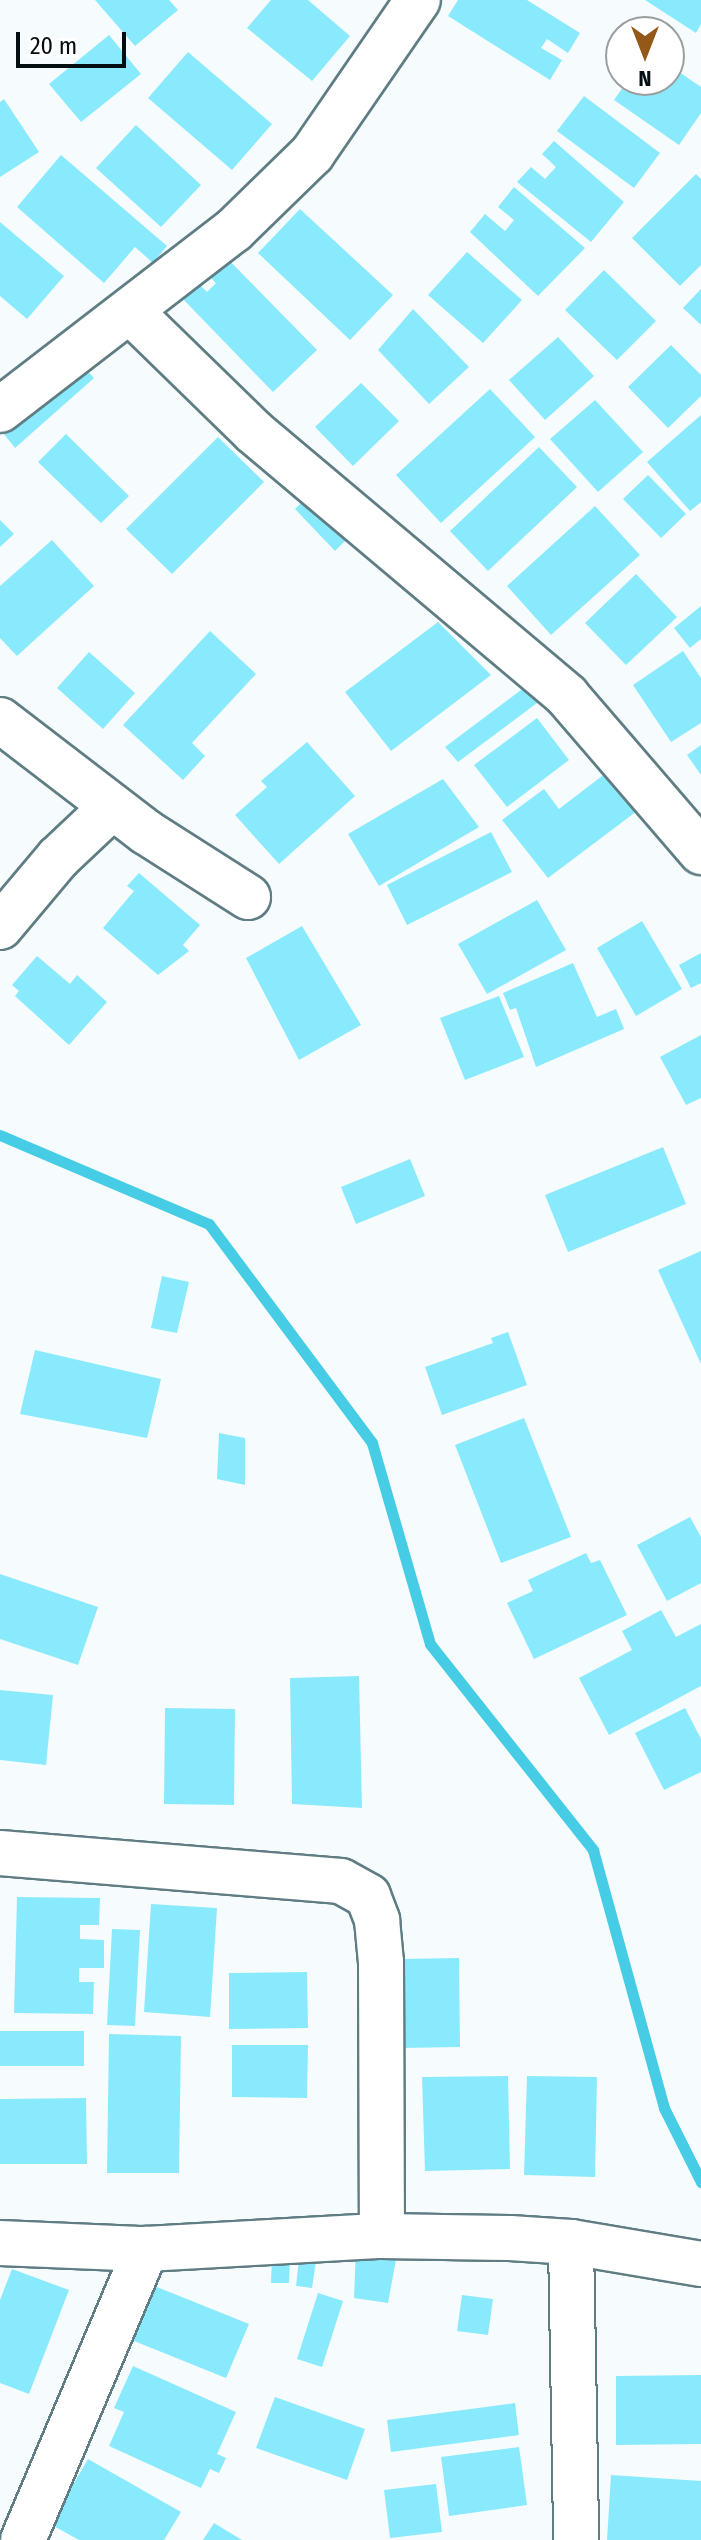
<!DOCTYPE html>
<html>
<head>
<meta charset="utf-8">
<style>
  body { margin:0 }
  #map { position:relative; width:701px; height:2540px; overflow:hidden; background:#f6fcfd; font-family:"Fira Sans Condensed",sans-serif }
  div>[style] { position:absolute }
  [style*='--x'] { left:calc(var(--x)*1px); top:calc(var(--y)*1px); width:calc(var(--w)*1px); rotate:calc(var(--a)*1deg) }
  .stream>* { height:11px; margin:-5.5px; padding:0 5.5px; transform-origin:5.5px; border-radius:5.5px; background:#46cde5 }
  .building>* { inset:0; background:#8aeafd }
  .roads { filter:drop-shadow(2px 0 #5f7d83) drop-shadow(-2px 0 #5f7d83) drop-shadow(0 2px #5f7d83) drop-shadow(0 -2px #5f7d83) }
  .minor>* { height:44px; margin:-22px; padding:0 22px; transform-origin:22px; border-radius:22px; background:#fff }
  span { translate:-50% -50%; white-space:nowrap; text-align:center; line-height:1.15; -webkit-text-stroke:7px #fff; paint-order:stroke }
  .north { position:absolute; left:605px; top:16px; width:80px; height:80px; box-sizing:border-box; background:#fff; border:2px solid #9b9e9f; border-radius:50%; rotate:180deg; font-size:22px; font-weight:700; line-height:32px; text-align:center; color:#040d0f }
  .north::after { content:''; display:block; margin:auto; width:28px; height:36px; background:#945918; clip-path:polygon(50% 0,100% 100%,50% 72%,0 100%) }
  .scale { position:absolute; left:16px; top:32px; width:110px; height:36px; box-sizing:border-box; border:4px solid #040d0f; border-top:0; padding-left:10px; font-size:24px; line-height:28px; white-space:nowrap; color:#040d0f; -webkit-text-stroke:6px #fff; paint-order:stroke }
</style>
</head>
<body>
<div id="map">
  <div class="stream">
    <div style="--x:0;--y:1135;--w:227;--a:23.1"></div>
    <div style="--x:209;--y:1224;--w:273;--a:53.3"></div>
    <div style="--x:372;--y:1443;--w:209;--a:73.9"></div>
    <div style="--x:430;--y:1644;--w:263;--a:51.6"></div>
    <div style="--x:593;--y:1850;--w:268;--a:74.6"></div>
    <div style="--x:664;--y:2108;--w:83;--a:63.4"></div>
  </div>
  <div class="building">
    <div style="clip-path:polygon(95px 0,169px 0,178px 10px,135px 46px)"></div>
    <div style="clip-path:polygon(271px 0,308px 0,350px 36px,312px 81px,247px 28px)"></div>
    <div style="clip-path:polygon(458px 0,527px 0,580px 33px,568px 53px,547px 39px,541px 48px,562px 60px,550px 80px,448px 16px)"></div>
    <div style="clip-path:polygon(645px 0,701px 0,701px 24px,696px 33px)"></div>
    <div style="clip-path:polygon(109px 35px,141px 74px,81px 122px,49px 84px)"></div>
    <div style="clip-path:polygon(188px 52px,272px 124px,232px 170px,148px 98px)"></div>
    <div style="clip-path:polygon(669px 65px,701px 87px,701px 113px,679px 145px,614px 100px,628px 80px,669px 80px)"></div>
    <div style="clip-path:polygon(584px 96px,660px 153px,634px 188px,557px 131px)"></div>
    <div style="clip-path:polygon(4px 99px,39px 152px,0 177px,0 102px)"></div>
    <div style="clip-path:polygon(136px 125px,201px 185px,161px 227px,96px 168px)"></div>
    <div style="clip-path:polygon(554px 141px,624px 202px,591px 242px,517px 182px,531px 167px,545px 179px,556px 167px,542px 154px)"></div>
    <div style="clip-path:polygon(61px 155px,167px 246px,153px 263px,135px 247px,104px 283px,17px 207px)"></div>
    <div style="clip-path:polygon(696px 174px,701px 179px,701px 265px,680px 286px,632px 238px)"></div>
    <div style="clip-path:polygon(514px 187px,585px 248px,538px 296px,470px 232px,485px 214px,505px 231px,514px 220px,498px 207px)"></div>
    <div style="clip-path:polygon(300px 209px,393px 295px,350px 340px,258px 253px)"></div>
    <div style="clip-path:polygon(0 222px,64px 276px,27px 319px,0 296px)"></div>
    <div style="clip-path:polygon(467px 252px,522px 300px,483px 343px,428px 295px)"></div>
    <div style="clip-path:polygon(223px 254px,317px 350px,273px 392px,180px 296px,196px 281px,207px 292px,216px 283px,205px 272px)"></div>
    <div style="clip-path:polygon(604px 270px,656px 321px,617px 360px,565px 310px)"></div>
    <div style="clip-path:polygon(701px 289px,701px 325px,683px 308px)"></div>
    <div style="clip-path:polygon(413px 309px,469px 367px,429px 404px,378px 350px)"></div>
    <div style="clip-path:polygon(558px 337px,594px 376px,545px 420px,509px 380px)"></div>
    <div style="clip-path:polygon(671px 345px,701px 375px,701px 396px,668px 428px,628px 387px)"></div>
    <div style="clip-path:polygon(77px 360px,94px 378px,15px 448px,0 429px)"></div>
    <div style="clip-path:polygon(361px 383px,399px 421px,353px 466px,315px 427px)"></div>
    <div style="clip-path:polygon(490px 389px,535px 437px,441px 523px,396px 475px)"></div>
    <div style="clip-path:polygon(595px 400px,643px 452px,598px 492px,550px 439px)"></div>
    <div style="clip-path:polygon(701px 415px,701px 502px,690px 511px,647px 462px)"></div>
    <div style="clip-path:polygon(66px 434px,129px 496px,101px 523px,38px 462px)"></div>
    <div style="clip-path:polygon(218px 437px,264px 482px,172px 574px,126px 529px)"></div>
    <div style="clip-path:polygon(539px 447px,577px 487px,488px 571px,450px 531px)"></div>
    <div style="clip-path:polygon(648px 475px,686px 514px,661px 538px,623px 499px)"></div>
    <div style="clip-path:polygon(309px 495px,350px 536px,335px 551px,295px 509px)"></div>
    <div style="clip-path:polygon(595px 506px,640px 555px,551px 635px,507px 586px)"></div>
    <div style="clip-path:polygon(0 520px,14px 534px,0 547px)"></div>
    <div style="clip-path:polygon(52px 540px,94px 586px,17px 656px,0 638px,0 586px)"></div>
    <div style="clip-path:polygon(636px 574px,677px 617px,626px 665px,585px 623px)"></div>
    <div style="clip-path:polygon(701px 606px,701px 639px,690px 648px,674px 628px)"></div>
    <div style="clip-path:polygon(438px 622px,491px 675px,391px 751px,345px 692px)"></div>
    <div style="clip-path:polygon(210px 631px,256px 674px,192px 743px,205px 756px,183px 780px,123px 725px)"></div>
    <div style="clip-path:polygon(683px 651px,701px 678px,701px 723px,671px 742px,633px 685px)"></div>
    <div style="clip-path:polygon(89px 652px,135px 693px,103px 729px,57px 688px)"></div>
    <div style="clip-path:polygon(533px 681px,545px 697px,458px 762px,445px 747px)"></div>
    <div style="clip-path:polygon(537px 718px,569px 760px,507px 807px,474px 765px)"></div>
    <div style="clip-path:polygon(307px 742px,355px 796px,279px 864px,235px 815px,267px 787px,261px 781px)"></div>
    <div style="clip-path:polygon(701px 745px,701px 775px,687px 755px)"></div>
    <div style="clip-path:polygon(615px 766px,645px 805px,548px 878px,502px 820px,544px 789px,559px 809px)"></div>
    <div style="clip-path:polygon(443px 779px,479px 827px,379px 886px,348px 834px)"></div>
    <div style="clip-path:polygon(491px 832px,512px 872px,407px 925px,387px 885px)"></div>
    <div style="clip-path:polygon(139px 873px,200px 925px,183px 945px,189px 951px,158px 975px,103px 928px,134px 891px,127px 886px)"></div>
    <div style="clip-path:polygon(537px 900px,566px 950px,487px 994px,458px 944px)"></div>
    <div style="clip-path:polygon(642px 921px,682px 989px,636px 1016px,597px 948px)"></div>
    <div style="clip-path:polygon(302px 926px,361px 1025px,299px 1060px,246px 958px)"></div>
    <div style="clip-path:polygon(701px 953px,701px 983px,691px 988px,679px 965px)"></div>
    <div style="clip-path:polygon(37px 956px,70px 984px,77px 975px,107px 1002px,69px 1045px,15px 996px,19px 991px,12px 985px)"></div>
    <div style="clip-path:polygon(573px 963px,597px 1017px,616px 1009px,624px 1029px,536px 1067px,516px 1008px,510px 1010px,503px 993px)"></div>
    <div style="clip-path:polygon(499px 996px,524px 1057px,465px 1080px,440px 1018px)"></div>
    <div style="clip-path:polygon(701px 1035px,701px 1098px,686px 1105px,660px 1057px)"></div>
    <div style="clip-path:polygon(663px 1147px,686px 1204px,568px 1252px,545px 1195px)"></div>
    <div style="clip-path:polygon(410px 1159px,425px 1196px,356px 1224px,341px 1187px)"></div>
    <div style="clip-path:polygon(701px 1251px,701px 1364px,658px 1270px)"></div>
    <div style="clip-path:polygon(162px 1276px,189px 1282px,177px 1333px,151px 1328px)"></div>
    <div style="clip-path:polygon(508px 1332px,527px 1385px,442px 1415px,425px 1367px,493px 1343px,491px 1338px)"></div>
    <div style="clip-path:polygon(35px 1350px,161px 1379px,147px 1438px,20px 1414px)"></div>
    <div style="clip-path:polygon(524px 1418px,571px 1537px,501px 1563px,455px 1445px)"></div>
    <div style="clip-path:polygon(219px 1433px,245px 1438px,245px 1485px,217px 1479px)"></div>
    <div style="clip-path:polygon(690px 1517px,701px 1537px,701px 1583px,667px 1601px,637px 1545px)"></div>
    <div style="clip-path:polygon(586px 1553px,591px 1563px,600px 1560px,627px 1615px,534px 1659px,507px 1603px,533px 1591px,528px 1580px)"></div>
    <div style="clip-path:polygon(0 1574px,98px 1607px,78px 1665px,0 1639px)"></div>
    <div style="clip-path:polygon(661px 1610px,676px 1637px,701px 1624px,701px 1686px,609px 1735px,579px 1678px,632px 1650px,622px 1631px)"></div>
    <div style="clip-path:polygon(359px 1676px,362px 1808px,292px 1804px,290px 1678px)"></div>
    <div style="clip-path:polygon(0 1690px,53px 1695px,46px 1765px,0 1760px)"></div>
    <div style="clip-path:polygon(165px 1708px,235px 1709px,234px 1805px,164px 1804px)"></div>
    <div style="clip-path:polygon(685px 1708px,701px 1739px,701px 1772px,664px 1790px,635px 1733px)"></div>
    <div style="clip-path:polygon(17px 1897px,100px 1898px,99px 1925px,80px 1925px,80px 1939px,104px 1940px,104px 1968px,79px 1968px,79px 1982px,94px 1982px,93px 2014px,14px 2013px)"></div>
    <div style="clip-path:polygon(151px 1904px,217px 1908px,210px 2017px,144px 2012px)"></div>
    <div style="clip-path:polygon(112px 1929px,140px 1930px,135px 2026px,107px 2025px)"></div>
    <div style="clip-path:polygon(459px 1958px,460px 2047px,402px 2048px,401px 1959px)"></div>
    <div style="clip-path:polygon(307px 1972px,308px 2028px,229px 2029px,229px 1973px)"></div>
    <div style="clip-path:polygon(0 2031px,84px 2031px,84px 2066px,0 2066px)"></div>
    <div style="clip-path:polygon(109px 2034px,181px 2036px,179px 2173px,107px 2173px)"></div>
    <div style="clip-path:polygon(232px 2045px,308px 2045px,307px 2098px,232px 2097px)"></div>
    <div style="clip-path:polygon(508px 2076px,510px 2169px,425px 2171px,422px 2077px)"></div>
    <div style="clip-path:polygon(527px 2076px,597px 2077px,595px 2177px,524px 2175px)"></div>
    <div style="clip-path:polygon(86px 2098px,87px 2164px,0 2164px,0 2099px)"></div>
    <div style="clip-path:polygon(356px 2247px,397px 2254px,388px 2303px,354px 2298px)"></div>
    <div style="clip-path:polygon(272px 2256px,290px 2256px,289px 2283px,271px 2283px)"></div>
    <div style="clip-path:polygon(299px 2259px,316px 2261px,312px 2288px,296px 2286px)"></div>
    <div style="clip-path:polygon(12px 2269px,69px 2290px,29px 2394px,0 2383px,0 2300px)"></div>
    <div style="clip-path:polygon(147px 2283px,249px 2324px,226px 2378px,124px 2337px)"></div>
    <div style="clip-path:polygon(318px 2293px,343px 2301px,322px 2367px,297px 2359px)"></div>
    <div style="clip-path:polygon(462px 2295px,493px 2299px,488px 2335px,457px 2331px)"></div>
    <div style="clip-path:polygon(133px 2366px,236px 2412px,217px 2454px,226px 2458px,219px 2473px,210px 2469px,201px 2488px,109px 2446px,124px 2412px,114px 2408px)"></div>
    <div style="clip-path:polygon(701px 2375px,701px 2444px,616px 2445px,616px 2376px)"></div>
    <div style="clip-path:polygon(275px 2397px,365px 2429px,347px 2480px,256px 2448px)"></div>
    <div style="clip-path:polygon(515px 2403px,519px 2435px,391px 2452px,387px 2420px)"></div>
    <div style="clip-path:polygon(519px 2447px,527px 2505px,449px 2516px,441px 2457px)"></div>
    <div style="clip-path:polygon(88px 2459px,181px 2512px,164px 2540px,79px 2540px,50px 2524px)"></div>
    <div style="clip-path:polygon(611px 2475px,701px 2481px,701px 2540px,607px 2540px)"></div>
    <div style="clip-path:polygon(436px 2484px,442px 2532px,390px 2538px,384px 2490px)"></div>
    <div style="clip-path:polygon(214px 2523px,242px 2540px,203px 2540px)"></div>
  </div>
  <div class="roads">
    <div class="minor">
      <div style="--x:132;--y:313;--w:170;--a:44.3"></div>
      <div style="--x:254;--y:432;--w:409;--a:40.1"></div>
      <div style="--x:567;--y:696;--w:206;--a:49.3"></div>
      <div style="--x:0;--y:410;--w:295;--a:-37.6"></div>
      <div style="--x:234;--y:230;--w:109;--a:-44.3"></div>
      <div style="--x:312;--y:154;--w:187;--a:-55.5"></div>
      <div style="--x:0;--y:720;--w:184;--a:37.5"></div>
      <div style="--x:146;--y:832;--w:121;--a:32.5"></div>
      <div style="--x:0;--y:927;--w:90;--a:-50"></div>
      <div style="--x:58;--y:858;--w:74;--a:-43.4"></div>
      <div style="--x:0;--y:1853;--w:342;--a:4.7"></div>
      <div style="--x:341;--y:1881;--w:31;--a:29"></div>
      <div style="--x:368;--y:1896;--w:26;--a:69"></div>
      <div style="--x:377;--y:1920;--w:42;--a:84.6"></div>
      <div style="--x:381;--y:1962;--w:274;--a:89.8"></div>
      <div style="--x:571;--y:2242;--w:298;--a:89"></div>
      <div style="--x:0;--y:2243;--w:146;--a:2.4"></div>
      <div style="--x:146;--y:2249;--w:236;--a:-3.2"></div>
      <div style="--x:382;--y:2236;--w:128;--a:0.9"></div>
      <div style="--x:510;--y:2238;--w:61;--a:3.8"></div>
      <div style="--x:571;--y:2242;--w:132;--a:9.6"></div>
      <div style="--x:23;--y:2540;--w:316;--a:-67.1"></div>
    </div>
  </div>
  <div class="north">N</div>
  <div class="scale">20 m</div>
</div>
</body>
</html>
